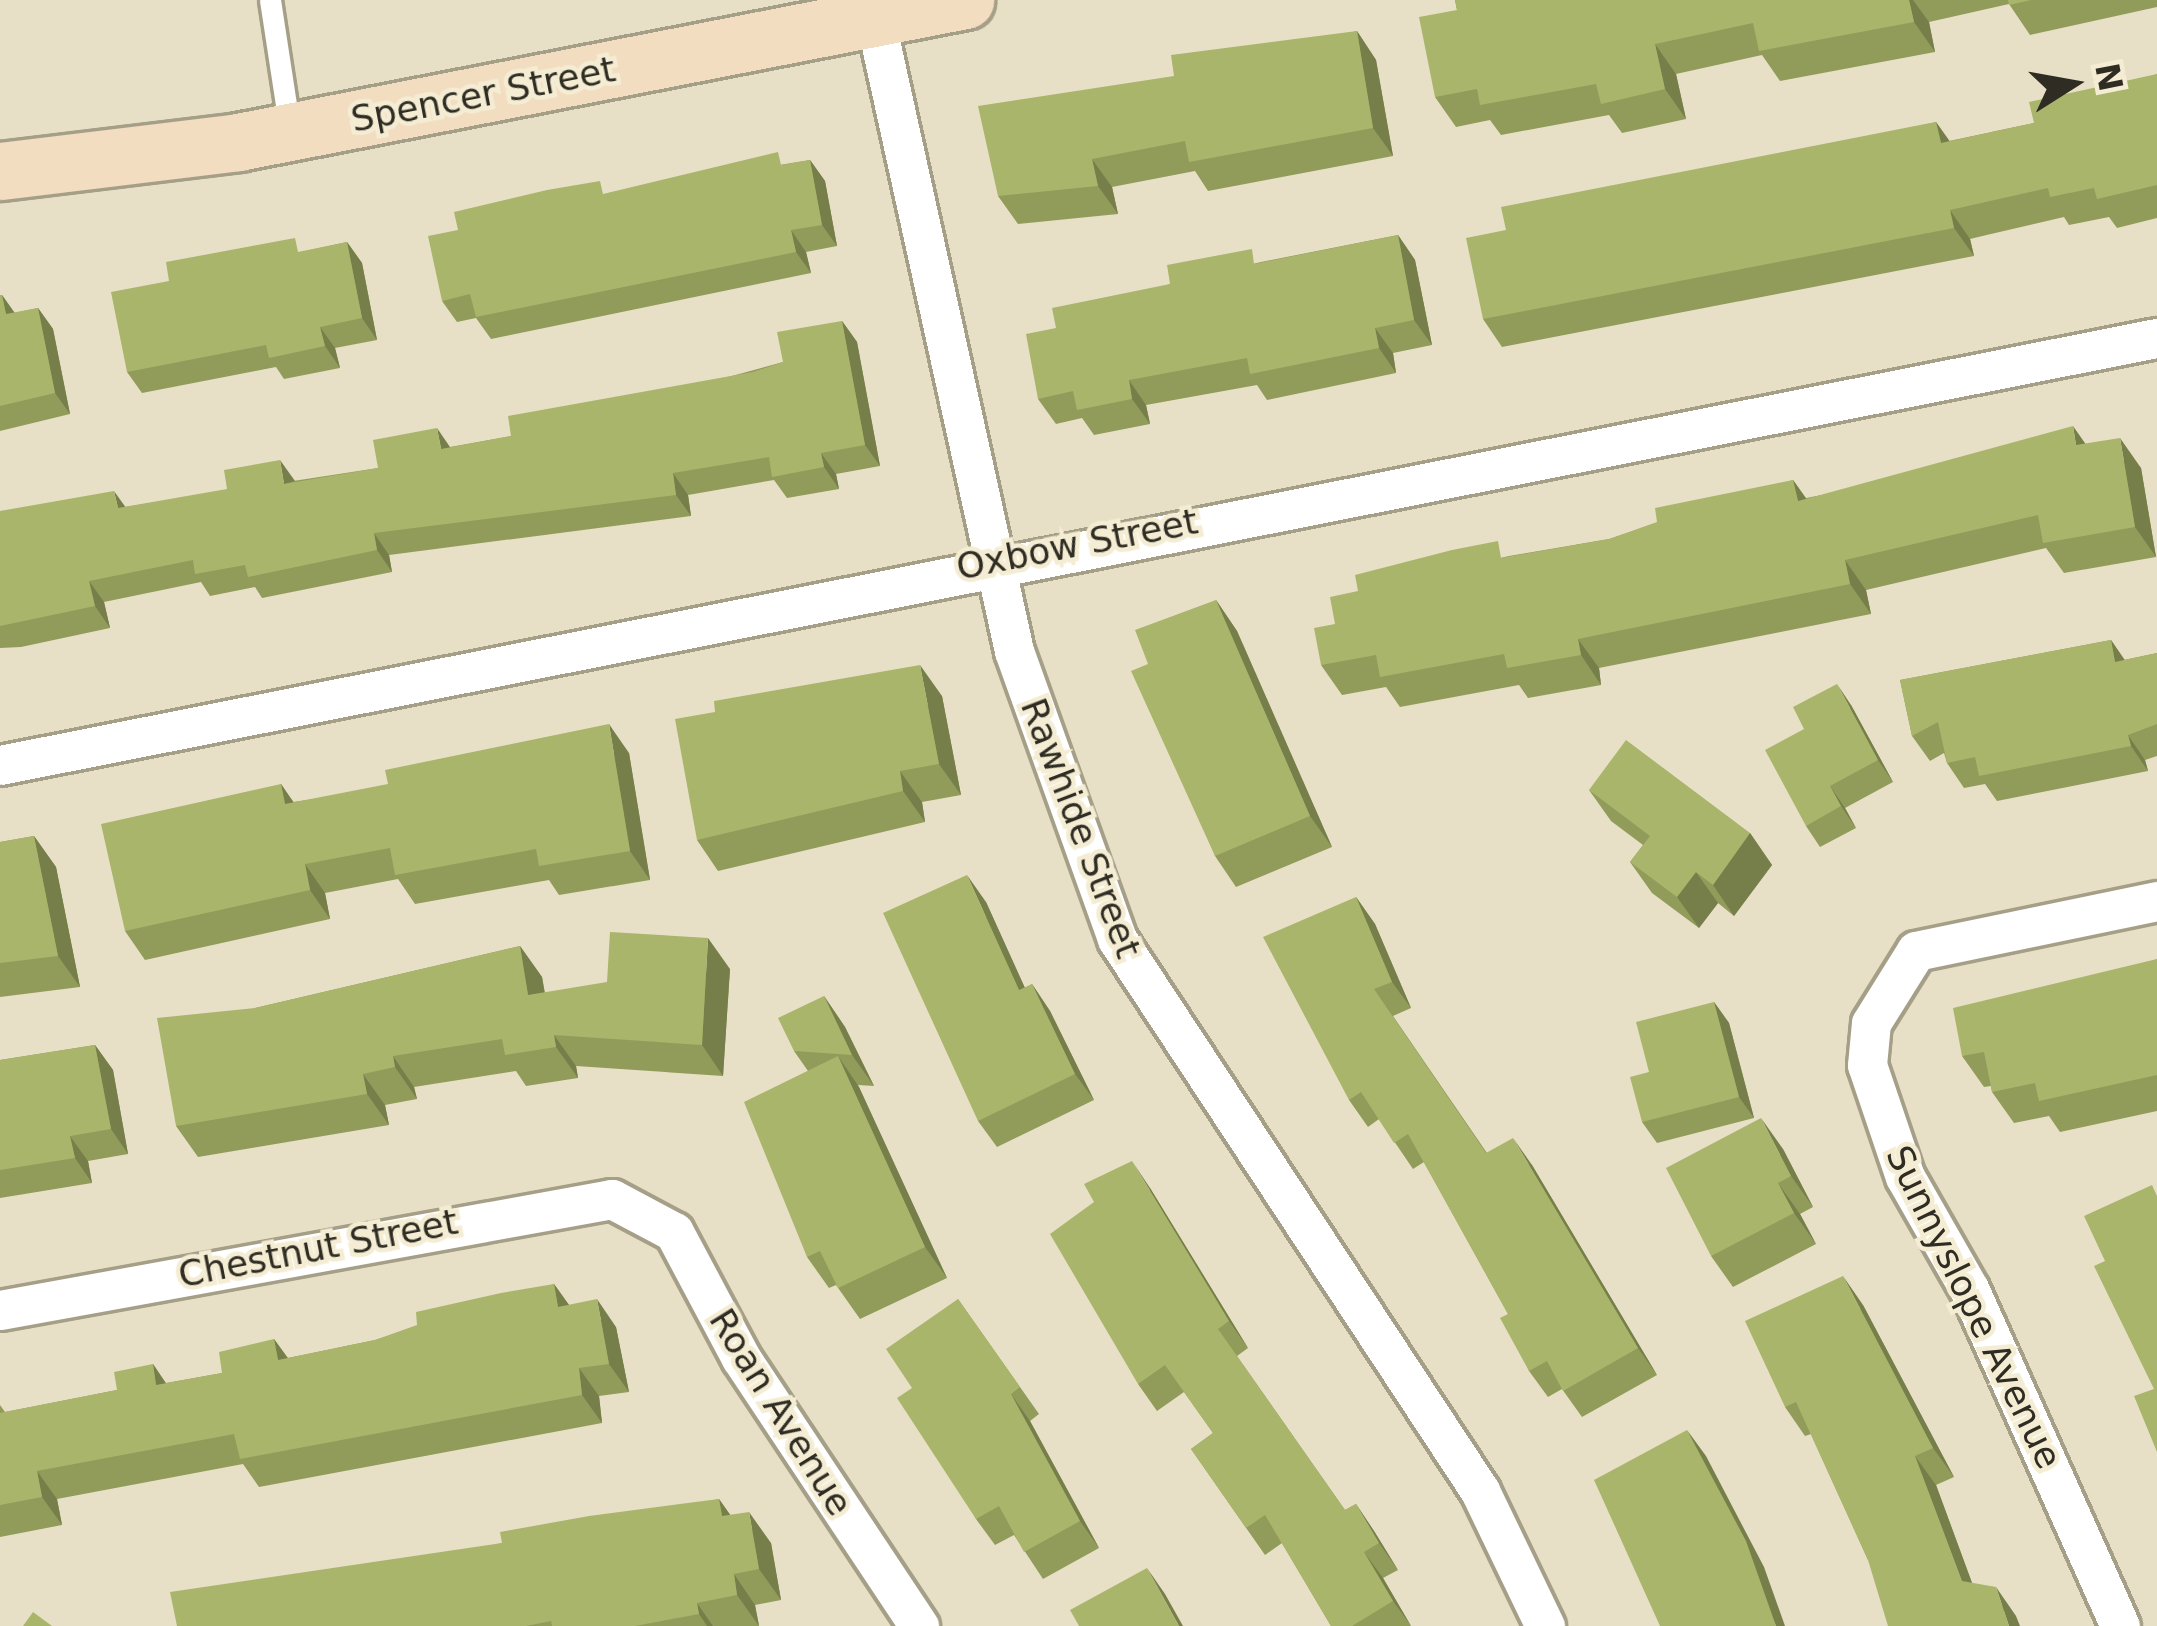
<!DOCTYPE html>
<html>
<head>
<meta charset="utf-8">
<style>
  body { margin:0 }
  #map { position:relative; width:2157px; height:1626px; overflow:hidden; background:#e7e0c7; font-family:"DejaVu Sans",sans-serif }
  div>[style] { position:absolute }
  [style*='--x'] { left:calc(var(--x)*1px); top:calc(var(--y)*1px); width:calc(var(--w)*1px); rotate:calc(var(--a)*1deg) }
  .roads { filter:drop-shadow(3px 0 #a69f88) drop-shadow(-3px 0 #a69f88) drop-shadow(0 3px #a69f88) drop-shadow(0 -3px #a69f88) }
  .lane>* { height:21px; margin:-10.5px; padding:0 10.5px; transform-origin:10.5px; border-radius:10.5px; background:#fff }
  .street>* { height:39px; margin:-19.5px; padding:0 19.5px; transform-origin:19.5px; border-radius:19.5px; background:#fff }
  .secondary>* { height:57px; margin:-28.5px; padding:0 28.5px; transform-origin:28.5px; border-radius:28.5px; background:#f2ddc1 }
  .wall>* { inset:0; background:#919c5b }
  .shaded-wall>* { inset:0; background:#767f4a }
  .building>* { inset:0; background:#a9b56a }
  span { translate:-50% -50%; white-space:nowrap; text-align:center; line-height:1.15; -webkit-text-stroke:9px #f4edd4; paint-order:stroke }
  .street-label { font-size:36px; color:#2f2c23 }
  .north { position:absolute; left:2013px; top:24px; width:120px; height:120px; -webkit-text-stroke:9px #f4edd4; paint-order:stroke; rotate:79deg; font-size:33px; font-weight:700; line-height:48px; text-align:center; color:#2f2c23 }
  .north::after { content:''; display:block; margin:auto; width:42px; height:54px; background:#2f2c23; clip-path:polygon(50% 0,100% 100%,50% 72%,0 100%) }
</style>
</head>
<body>
<div id="map">
  <div class="roads">
    <div class="lane">
      <div style="--x:270;--y:0;--w:132;--a:81.3"></div>
    </div>
    <div class="street">
      <div style="--x:871;--y:0;--w:667;--a:77.61"></div>
      <div style="--x:1014;--y:651;--w:306;--a:70.3"></div>
      <div style="--x:1117;--y:939;--w:661;--a:56.67"></div>
      <div style="--x:1480;--y:1491;--w:150;--a:64.3"></div>
      <div style="--x:0;--y:765;--w:2199;--a:-11.2"></div>
      <div style="--x:0;--y:1310;--w:622;--a:-10.28"></div>
      <div style="--x:612;--y:1199;--w:70;--a:28"></div>
      <div style="--x:674;--y:1232;--w:143;--a:62"></div>
      <div style="--x:741;--y:1358;--w:322;--a:56.4"></div>
      <div style="--x:2120;--y:1626;--w:369;--a:-114.1"></div>
      <div style="--x:1969;--y:1289;--w:129;--a:-119.7"></div>
      <div style="--x:1905;--y:1177;--w:118;--a:-108.7"></div>
      <div style="--x:1867;--y:1065;--w:42;--a:-84.6"></div>
      <div style="--x:1871;--y:1023;--w:85;--a:-58"></div>
      <div style="--x:1916;--y:951;--w:246;--a:-11.7"></div>
    </div>
    <div class="secondary">
      <div style="--x:0;--y:171;--w:240;--a:-6.9"></div>
      <div style="--x:238;--y:142;--w:741;--a:-11.05"></div>
    </div>
  </div>
  <div class="wall">
    <div style="clip-path:polygon(1455px 0,2157px 0,2157px 7px,2030px 35px,2009px 4px,1929px 22px,1935px 52px,1780px 81px,1762px 55px,1676px 74px,1686px 119px,1622px 133px,1609px 115px,1501px 135px,1490px 120px,1456px 127px,1435px 97px,1457px 10px)"></div>
    <div style="clip-path:polygon(1357px 31px,1376px 60px,1393px 156px,1208px 191px,1195px 171px,1112px 187px,1118px 214px,1018px 224px,998px 196px,1174px 76px)"></div>
    <div style="clip-path:polygon(2157px 74px,2157px 218px,2117px 228px,2109px 217px,2069px 225px,2064px 217px,1970px 239px,1974px 256px,1502px 347px,1483px 319px,1506px 230px,1936px 122px,1949px 141px,2034px 123px)"></div>
    <div style="clip-path:polygon(810px 160px,825px 181px,837px 246px,806px 252px,811px 273px,491px 339px,476px 318px,457px 322px,442px 301px,609px 193px)"></div>
    <div style="clip-path:polygon(1398px 235px,1415px 260px,1432px 345px,1393px 353px,1396px 373px,1267px 400px,1257px 385px,1146px 405px,1150px 424px,1094px 435px,1082px 418px,1056px 424px,1038px 399px,1056px 328px,1170px 284px,1261px 262px)"></div>
    <div style="clip-path:polygon(347px 242px,362px 263px,377px 340px,335px 348px,340px 368px,284px 379px,276px 367px,142px 393px,127px 372px,169px 281px)"></div>
    <div style="clip-path:polygon(0 295px,2px 295px,14px 313px,38px 308px,53px 329px,70px 414px,0 431px)"></div>
    <div style="clip-path:polygon(842px 321px,857px 342px,880px 466px,836px 474px,839px 489px,787px 498px,774px 480px,688px 495px,691px 516px,389px 555px,392px 572px,262px 598px,255px 587px,210px 596px,201px 582px,104px 602px,110px 628px,21px 647px,0 648px,0 511px,125px 507px,378px 468px,450px 447px,511px 436px,783px 362px)"></div>
    <div style="clip-path:polygon(2086px 444px,2141px 468px,2156px 557px,2064px 573px,2046px 548px,1866px 590px,1871px 614px,1599px 668px,1601px 685px,1528px 698px,1519px 685px,1400px 707px,1386px 687px,1342px 695px,1321px 665px,1335px 624px,1358px 591px,1509px 556px,1609px 539px,1793px 480px,1806px 498px)"></div>
    <div style="clip-path:polygon(1216px 600px,1237px 631px,1332px 847px,1236px 887px,1215px 856px,1148px 664px)"></div>
    <div style="clip-path:polygon(2111px 640px,2124px 660px,2157px 653px,2157px 756px,2145px 760px,2148px 771px,1997px 801px,1985px 784px,1964px 788px,1947px 763px,1944px 753px,1930px 761px,1912px 736px,1900px 680px)"></div>
    <div style="clip-path:polygon(942px 696px,961px 795px,922px 802px,925px 822px,718px 871px,697px 840px)"></div>
    <div style="clip-path:polygon(1851px 705px,1893px 782px,1845px 808px,1856px 828px,1820px 847px,1806px 826px)"></div>
    <div style="clip-path:polygon(629px 753px,650px 880px,559px 895px,549px 880px,415px 904px,398px 879px,325px 893px,330px 919px,145px 960px,125px 931px,281px 784px,293px 802px)"></div>
    <div style="clip-path:polygon(1589px 790px,1750px 833px,1772px 865px,1734px 916px,1718px 903px,1699px 928px,1652px 893px,1630px 862px,1643px 845px,1611px 821px)"></div>
    <div style="clip-path:polygon(34px 836px,56px 867px,80px 987px,0 997px,0 842px)"></div>
    <div style="clip-path:polygon(1356px 897px,1375px 924px,1411px 1008px,1393px 1016px,1487px 1153px,1532px 1165px,1657px 1375px,1582px 1417px,1562px 1389px,1548px 1397px,1529px 1371px,1508px 1314px,1424px 1162px,1413px 1169px,1379px 1119px,1368px 1127px,1349px 1100px)"></div>
    <div style="clip-path:polygon(986px 902px,1025px 988px,1032px 984px,1050px 1011px,1094px 1100px,997px 1147px,978px 1121px)"></div>
    <div style="clip-path:polygon(520px 946px,542px 977px,545px 993px,730px 969px,723px 1076px,576px 1066px,578px 1078px,526px 1086px,516px 1071px,414px 1087px,417px 1099px,385px 1105px,389px 1125px,198px 1157px,176px 1126px,255px 1008px)"></div>
    <div style="clip-path:polygon(2157px 959px,2157px 1111px,2060px 1132px,2049px 1116px,2014px 1123px,1992px 1092px,1991px 1086px,1984px 1087px,1962px 1056px)"></div>
    <div style="clip-path:polygon(824px 996px,845px 1027px,874px 1086px,858px 1085px,947px 1278px,860px 1319px,836px 1285px,829px 1288px,807px 1257px,808px 1071px,794px 1051px)"></div>
    <div style="clip-path:polygon(1714px 1002px,1729px 1023px,1754px 1118px,1657px 1143px,1642px 1122px)"></div>
    <div style="clip-path:polygon(95px 1045px,113px 1070px,128px 1154px,88px 1161px,92px 1183px,0 1198px,0 1060px)"></div>
    <div style="clip-path:polygon(1783px 1149px,1813px 1207px,1800px 1214px,1816px 1244px,1733px 1287px,1711px 1256px)"></div>
    <div style="clip-path:polygon(1150px 1188px,1248px 1348px,1237px 1356px,1345px 1510px,1356px 1504px,1374px 1531px,1398px 1570px,1383px 1578px,1411px 1626px,1331px 1626px,1282px 1543px,1265px 1555px,1191px 1449px,1213px 1433px,1184px 1392px,1157px 1411px,1138px 1384px)"></div>
    <div style="clip-path:polygon(554px 1284px,569px 1305px,616px 1327px,629px 1392px,599px 1396px,602px 1423px,259px 1487px,243px 1464px,57px 1499px,62px 1525px,0 1537px,0 1405px,5px 1412px,117px 1390px,153px 1364px,166px 1383px,222px 1373px,274px 1339px,288px 1358px,375px 1340px)"></div>
    <div style="clip-path:polygon(958px 1299px,1039px 1414px,1030px 1421px,1099px 1548px,1043px 1579px,1014px 1535px,995px 1545px,976px 1519px,912px 1388px)"></div>
    <div style="clip-path:polygon(1863px 1305px,1954px 1477px,1936px 1485px,1972px 1583px,2016px 1616px,1868px 1560px,1811px 1434px,1805px 1436px,1785px 1407px)"></div>
    <div style="clip-path:polygon(719px 1499px,730px 1515px,771px 1543px,781px 1600px,755px 1605px,759px 1626px,177px 1626px,502px 1543px)"></div>
  </div>
  <div class="shaded-wall">
    <div style="clip-path:polygon(1909px 0,1913px 0,1929px 22px,1935px 52px,1914px 22px)"></div>
    <div style="clip-path:polygon(1357px 31px,1376px 60px,1393px 156px,1373px 128px)"></div>
    <div style="clip-path:polygon(1655px 44px,1676px 74px,1686px 119px,1665px 89px)"></div>
    <div style="clip-path:polygon(1936px 122px,1956px 150px,1941px 143px)"></div>
    <div style="clip-path:polygon(1092px 159px,1112px 187px,1118px 214px,1098px 186px)"></div>
    <div style="clip-path:polygon(810px 160px,825px 181px,837px 246px,822px 225px)"></div>
    <div style="clip-path:polygon(1950px 210px,1970px 239px,1974px 256px,1954px 228px)"></div>
    <div style="clip-path:polygon(791px 230px,806px 252px,811px 273px,796px 252px)"></div>
    <div style="clip-path:polygon(1398px 235px,1415px 260px,1432px 345px,1414px 320px)"></div>
    <div style="clip-path:polygon(347px 242px,362px 263px,377px 340px,362px 318px)"></div>
    <div style="clip-path:polygon(2px 295px,17px 316px,6px 314px)"></div>
    <div style="clip-path:polygon(38px 308px,53px 329px,70px 414px,55px 393px)"></div>
    <div style="clip-path:polygon(842px 321px,857px 342px,880px 466px,865px 445px)"></div>
    <div style="clip-path:polygon(320px 327px,335px 348px,340px 368px,325px 346px)"></div>
    <div style="clip-path:polygon(1375px 328px,1393px 353px,1396px 373px,1379px 348px)"></div>
    <div style="clip-path:polygon(1129px 380px,1146px 405px,1150px 424px,1132px 399px)"></div>
    <div style="clip-path:polygon(2073px 426px,2094px 456px,2076px 445px)"></div>
    <div style="clip-path:polygon(437px 428px,452px 450px,441px 449px)"></div>
    <div style="clip-path:polygon(2120px 438px,2141px 468px,2156px 557px,2135px 527px)"></div>
    <div style="clip-path:polygon(821px 453px,836px 474px,839px 489px,824px 467px)"></div>
    <div style="clip-path:polygon(280px 460px,295px 481px,284px 484px)"></div>
    <div style="clip-path:polygon(673px 473px,688px 495px,691px 516px,676px 495px)"></div>
    <div style="clip-path:polygon(1793px 480px,1814px 510px,1798px 501px)"></div>
    <div style="clip-path:polygon(114px 491px,129px 512px,118px 508px)"></div>
    <div style="clip-path:polygon(374px 533px,389px 555px,392px 572px,377px 550px)"></div>
    <div style="clip-path:polygon(1845px 560px,1866px 590px,1871px 614px,1850px 584px)"></div>
    <div style="clip-path:polygon(89px 581px,104px 602px,110px 628px,95px 606px)"></div>
    <div style="clip-path:polygon(1216px 600px,1237px 631px,1332px 847px,1310px 816px)"></div>
    <div style="clip-path:polygon(1578px 639px,1599px 668px,1601px 685px,1581px 655px)"></div>
    <div style="clip-path:polygon(2111px 640px,2129px 666px,2115px 662px)"></div>
    <div style="clip-path:polygon(920px 665px,942px 696px,961px 795px,939px 764px)"></div>
    <div style="clip-path:polygon(1837px 684px,1851px 705px,1893px 782px,1878px 760px)"></div>
    <div style="clip-path:polygon(609px 724px,629px 753px,650px 880px,630px 851px)"></div>
    <div style="clip-path:polygon(2128px 735px,2145px 760px,2148px 771px,2131px 746px)"></div>
    <div style="clip-path:polygon(900px 771px,922px 802px,925px 822px,903px 791px)"></div>
    <div style="clip-path:polygon(281px 784px,301px 813px,285px 804px)"></div>
    <div style="clip-path:polygon(1830px 786px,1845px 808px,1856px 828px,1841px 806px)"></div>
    <div style="clip-path:polygon(1750px 833px,1772px 865px,1734px 916px,1713px 885px)"></div>
    <div style="clip-path:polygon(34px 836px,56px 867px,80px 987px,58px 956px)"></div>
    <div style="clip-path:polygon(305px 864px,325px 893px,330px 919px,310px 890px)"></div>
    <div style="clip-path:polygon(1696px 872px,1718px 903px,1699px 928px,1677px 897px)"></div>
    <div style="clip-path:polygon(967px 875px,986px 902px,1038px 1017px,1019px 990px)"></div>
    <div style="clip-path:polygon(1356px 897px,1375px 924px,1411px 1008px,1392px 982px)"></div>
    <div style="clip-path:polygon(708px 938px,730px 969px,723px 1076px,702px 1045px)"></div>
    <div style="clip-path:polygon(520px 946px,542px 977px,550px 1026px,528px 995px)"></div>
    <div style="clip-path:polygon(1032px 984px,1050px 1011px,1094px 1100px,1075px 1074px)"></div>
    <div style="clip-path:polygon(824px 996px,845px 1027px,874px 1086px,852px 1055px)"></div>
    <div style="clip-path:polygon(1714px 1002px,1729px 1023px,1754px 1118px,1739px 1097px)"></div>
    <div style="clip-path:polygon(554px 1035px,576px 1066px,578px 1078px,556px 1047px)"></div>
    <div style="clip-path:polygon(95px 1045px,113px 1070px,128px 1154px,111px 1129px)"></div>
    <div style="clip-path:polygon(393px 1056px,414px 1087px,417px 1099px,395px 1067px)"></div>
    <div style="clip-path:polygon(838px 1056px,859px 1087px,947px 1278px,925px 1247px)"></div>
    <div style="clip-path:polygon(363px 1074px,385px 1105px,389px 1125px,367px 1094px)"></div>
    <div style="clip-path:polygon(1761px 1118px,1783px 1149px,1813px 1207px,1791px 1176px)"></div>
    <div style="clip-path:polygon(70px 1136px,88px 1161px,92px 1183px,75px 1158px)"></div>
    <div style="clip-path:polygon(1513px 1138px,1532px 1165px,1657px 1375px,1638px 1348px)"></div>
    <div style="clip-path:polygon(1132px 1161px,1150px 1188px,1248px 1348px,1229px 1321px)"></div>
    <div style="clip-path:polygon(1778px 1183px,1800px 1214px,1816px 1244px,1794px 1213px)"></div>
    <div style="clip-path:polygon(1843px 1276px,1863px 1305px,1954px 1477px,1933px 1448px)"></div>
    <div style="clip-path:polygon(554px 1284px,574px 1312px,558px 1307px)"></div>
    <div style="clip-path:polygon(597px 1299px,616px 1327px,629px 1392px,609px 1364px)"></div>
    <div style="clip-path:polygon(274px 1339px,294px 1367px,278px 1360px)"></div>
    <div style="clip-path:polygon(153px 1364px,172px 1393px,156px 1385px)"></div>
    <div style="clip-path:polygon(579px 1368px,599px 1396px,602px 1423px,582px 1395px)"></div>
    <div style="clip-path:polygon(1011px 1394px,1030px 1421px,1099px 1548px,1080px 1521px)"></div>
    <div style="clip-path:polygon(1687px 1430px,1706px 1456px,1764px 1567px,1785px 1626px,1776px 1626px)"></div>
    <div style="clip-path:polygon(1915px 1456px,1936px 1485px,1982px 1610px,1962px 1581px)"></div>
    <div style="clip-path:polygon(37px 1471px,57px 1499px,62px 1525px,42px 1497px)"></div>
    <div style="clip-path:polygon(719px 1499px,741px 1530px,722px 1516px)"></div>
    <div style="clip-path:polygon(1356px 1504px,1374px 1531px,1398px 1570px,1379px 1543px)"></div>
    <div style="clip-path:polygon(749px 1512px,771px 1543px,781px 1600px,759px 1569px)"></div>
    <div style="clip-path:polygon(1364px 1552px,1383px 1578px,1411px 1626px,1393px 1601px)"></div>
    <div style="clip-path:polygon(1147px 1568px,1165px 1594px,1183px 1626px,1179px 1626px)"></div>
    <div style="clip-path:polygon(734px 1574px,755px 1605px,759px 1626px,737px 1595px)"></div>
    <div style="clip-path:polygon(1996px 1587px,2016px 1616px,2020px 1626px,2009px 1626px)"></div>
    <div style="clip-path:polygon(697px 1603px,713px 1626px,707px 1626px,699px 1614px)"></div>
  </div>
  <div class="building">
    <div style="clip-path:polygon(1455px 0,1909px 0,1914px 22px,1759px 51px,1753px 23px,1655px 44px,1665px 89px,1601px 104px,1596px 84px,1480px 105px,1477px 89px,1435px 97px,1419px 17px,1457px 10px)"></div>
    <div style="clip-path:polygon(2008px 0,2031px 0,2009px 5px)"></div>
    <div style="clip-path:polygon(1357px 31px,1373px 128px,1189px 162px,1185px 141px,1092px 159px,1098px 186px,998px 196px,978px 106px,1174px 76px,1171px 55px)"></div>
    <div style="clip-path:polygon(2157px 74px,2157px 185px,2097px 199px,2094px 188px,2050px 197px,2048px 188px,1950px 210px,1954px 228px,1483px 319px,1466px 238px,1506px 230px,1501px 207px,1936px 122px,1941px 143px,2034px 123px,2029px 102px)"></div>
    <div style="clip-path:polygon(778px 152px,781px 165px,810px 160px,822px 225px,791px 230px,796px 252px,476px 317px,470px 294px,442px 301px,428px 236px,458px 230px,454px 212px,547px 190px,600px 181px,603px 194px)"></div>
    <div style="clip-path:polygon(1398px 235px,1414px 320px,1375px 328px,1379px 348px,1250px 374px,1247px 358px,1129px 380px,1132px 399px,1077px 410px,1073px 391px,1038px 399px,1026px 334px,1056px 328px,1052px 308px,1170px 284px,1167px 265px,1252px 249px,1254px 264px)"></div>
    <div style="clip-path:polygon(295px 238px,298px 252px,347px 242px,362px 318px,320px 327px,325px 346px,269px 358px,266px 345px,127px 372px,111px 292px,169px 281px,166px 262px)"></div>
    <div style="clip-path:polygon(0 295px,2px 295px,6px 314px,38px 308px,55px 393px,0 406px)"></div>
    <div style="clip-path:polygon(842px 321px,865px 445px,821px 453px,824px 467px,772px 477px,769px 457px,673px 473px,676px 495px,374px 533px,377px 550px,248px 577px,245px 565px,195px 574px,193px 560px,89px 581px,95px 606px,0 626px,0 511px,114px 491px,118px 508px,227px 489px,224px 470px,280px 460px,284px 484px,378px 468px,373px 440px,437px 428px,441px 449px,511px 436px,508px 416px,753px 372px,783px 362px,777px 332px)"></div>
    <div style="clip-path:polygon(2073px 426px,2076px 445px,2120px 438px,2135px 527px,2043px 543px,2038px 515px,1845px 560px,1850px 584px,1578px 639px,1581px 655px,1507px 668px,1504px 654px,1380px 677px,1376px 655px,1321px 665px,1314px 628px,1335px 624px,1330px 597px,1358px 591px,1355px 575px,1452px 550px,1498px 541px,1501px 558px,1609px 539px,1657px 522px,1655px 508px,1793px 480px,1798px 501px)"></div>
    <div style="clip-path:polygon(1216px 600px,1310px 816px,1215px 856px,1131px 671px,1148px 664px,1135px 630px)"></div>
    <div style="clip-path:polygon(2111px 640px,2115px 662px,2157px 653px,2157px 724px,2128px 735px,2131px 746px,1979px 776px,1975px 757px,1947px 763px,1938px 722px,1912px 736px,1900px 680px)"></div>
    <div style="clip-path:polygon(920px 665px,939px 764px,900px 771px,903px 791px,697px 840px,675px 719px,715px 712px,714px 701px)"></div>
    <div style="clip-path:polygon(1837px 684px,1878px 760px,1830px 786px,1841px 806px,1806px 826px,1765px 750px,1804px 729px,1793px 707px)"></div>
    <div style="clip-path:polygon(609px 724px,630px 851px,539px 866px,536px 849px,395px 875px,390px 848px,305px 864px,310px 890px,125px 931px,101px 824px,281px 784px,285px 804px,388px 784px,385px 770px)"></div>
    <div style="clip-path:polygon(1626px 740px,1750px 833px,1713px 885px,1696px 872px,1677px 897px,1630px 862px,1650px 836px,1589px 790px)"></div>
    <div style="clip-path:polygon(34px 836px,58px 956px,0 963px,0 842px)"></div>
    <div style="clip-path:polygon(967px 875px,1019px 990px,1032px 984px,1075px 1074px,978px 1121px,883px 913px)"></div>
    <div style="clip-path:polygon(1356px 897px,1392px 982px,1374px 989px,1486px 1153px,1513px 1138px,1638px 1348px,1563px 1391px,1547px 1361px,1529px 1371px,1500px 1318px,1508px 1314px,1408px 1134px,1394px 1143px,1361px 1092px,1349px 1100px,1263px 937px)"></div>
    <div style="clip-path:polygon(610px 932px,708px 938px,702px 1045px,554px 1035px,556px 1047px,505px 1055px,502px 1039px,393px 1056px,395px 1067px,363px 1074px,367px 1094px,176px 1126px,157px 1018px,255px 1008px,520px 946px,528px 995px,607px 982px)"></div>
    <div style="clip-path:polygon(2157px 959px,2157px 1075px,2039px 1101px,2035px 1083px,1992px 1092px,1984px 1052px,1962px 1056px,1953px 1008px)"></div>
    <div style="clip-path:polygon(824px 996px,852px 1055px,794px 1051px,778px 1018px)"></div>
    <div style="clip-path:polygon(1714px 1002px,1739px 1097px,1642px 1122px,1630px 1077px,1649px 1072px,1636px 1022px)"></div>
    <div style="clip-path:polygon(95px 1045px,111px 1129px,70px 1136px,75px 1158px,0 1170px,0 1060px)"></div>
    <div style="clip-path:polygon(838px 1056px,925px 1247px,838px 1288px,820px 1251px,807px 1257px,744px 1102px)"></div>
    <div style="clip-path:polygon(1761px 1118px,1791px 1176px,1778px 1183px,1794px 1213px,1711px 1256px,1666px 1168px)"></div>
    <div style="clip-path:polygon(1132px 1161px,1229px 1321px,1218px 1329px,1345px 1510px,1356px 1504px,1379px 1543px,1364px 1552px,1393px 1601px,1352px 1626px,1331px 1626px,1265px 1515px,1246px 1528px,1191px 1449px,1213px 1433px,1165px 1365px,1138px 1384px,1050px 1234px,1094px 1202px,1084px 1184px)"></div>
    <div style="clip-path:polygon(2152px 1185px,2157px 1196px,2157px 1452px,2134px 1396px,2154px 1389px,2094px 1266px,2105px 1261px,2084px 1216px)"></div>
    <div style="clip-path:polygon(1843px 1276px,1933px 1448px,1915px 1456px,1962px 1581px,1996px 1587px,2009px 1626px,1888px 1626px,1868px 1560px,1796px 1402px,1785px 1407px,1745px 1321px)"></div>
    <div style="clip-path:polygon(554px 1284px,558px 1307px,597px 1299px,609px 1364px,579px 1368px,582px 1395px,240px 1459px,234px 1434px,37px 1471px,42px 1497px,0 1505px,0 1413px,117px 1390px,114px 1372px,153px 1364px,156px 1385px,222px 1373px,219px 1352px,274px 1339px,278px 1360px,375px 1340px,417px 1325px,416px 1312px,501px 1293px)"></div>
    <div style="clip-path:polygon(958px 1299px,1020px 1387px,1011px 1394px,1080px 1521px,1024px 1552px,999px 1506px,976px 1519px,897px 1398px,912px 1388px,886px 1349px)"></div>
    <div style="clip-path:polygon(1687px 1430px,1746px 1541px,1776px 1626px,1660px 1626px,1594px 1480px)"></div>
    <div style="clip-path:polygon(719px 1499px,722px 1516px,749px 1512px,759px 1569px,734px 1574px,737px 1595px,697px 1603px,699px 1614px,635px 1626px,552px 1626px,551px 1621px,526px 1626px,177px 1626px,170px 1592px,502px 1543px,500px 1532px,589px 1516px)"></div>
    <div style="clip-path:polygon(1147px 1568px,1179px 1626px,1079px 1626px,1070px 1610px)"></div>
    <div style="clip-path:polygon(33px 1612px,52px 1626px,23px 1626px)"></div>
  </div>
  <div class="street-label">
    <span style="left:483px;top:94px;rotate:-11deg">Spencer Street</span>
    <span style="left:1077px;top:544px;rotate:-11deg">Oxbow Street</span>
    <span style="left:1081px;top:828px;rotate:69deg">Rawhide Street</span>
    <span style="left:318px;top:1248px;rotate:-11deg">Chestnut Street</span>
    <span style="left:1974px;top:1307px;rotate:64deg">Sunnyslope Avenue</span>
    <span style="left:781px;top:1412px;rotate:58deg">Roan Avenue</span>
  </div>
  <div class="north">N</div>
</div>
</body>
</html>
